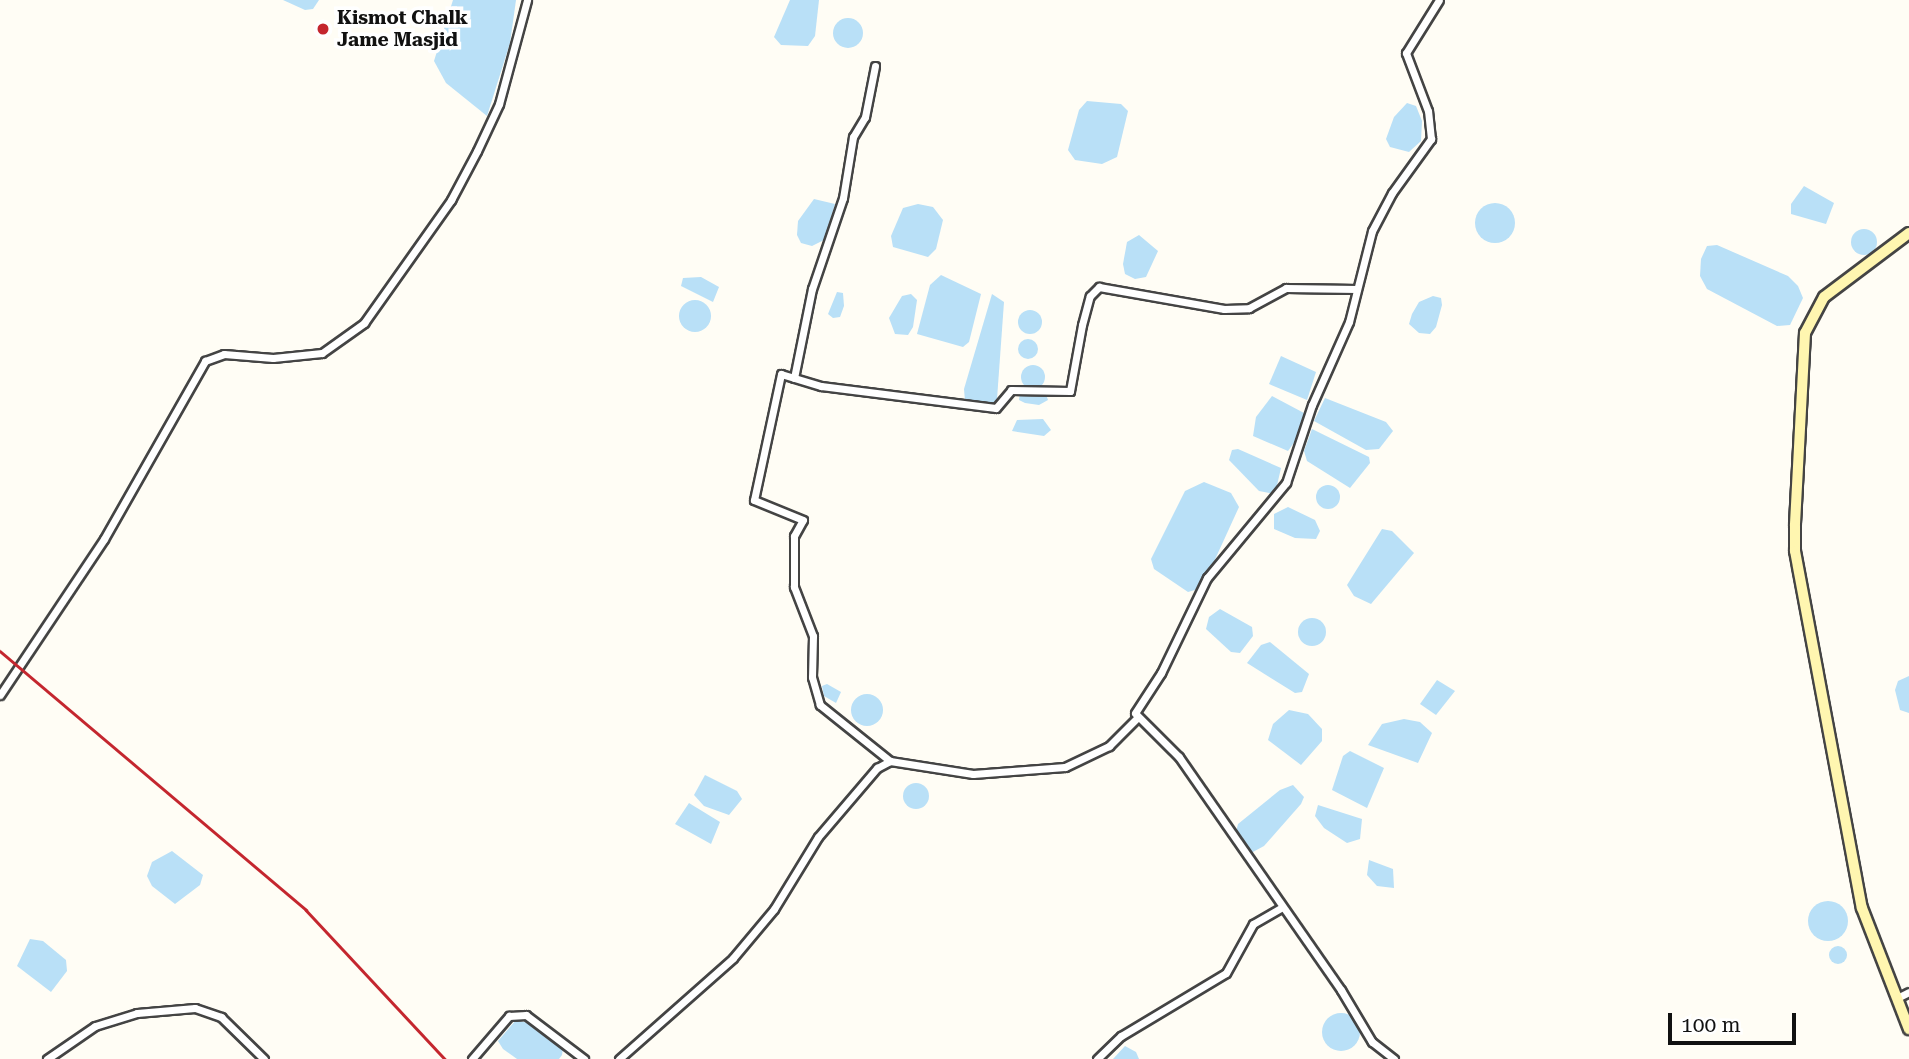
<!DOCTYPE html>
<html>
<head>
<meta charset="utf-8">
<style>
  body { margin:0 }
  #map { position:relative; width:1909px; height:1059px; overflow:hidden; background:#fffdf5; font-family:"Roboto Serif",serif }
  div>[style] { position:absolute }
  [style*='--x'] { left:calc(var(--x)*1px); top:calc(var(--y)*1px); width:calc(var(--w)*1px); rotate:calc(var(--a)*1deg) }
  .water>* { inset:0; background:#b9e0f7 }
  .round { border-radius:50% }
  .roads { filter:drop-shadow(2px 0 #444) drop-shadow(-2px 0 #444) drop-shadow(0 2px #444) drop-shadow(0 -2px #444) }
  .street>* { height:7px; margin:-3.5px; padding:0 3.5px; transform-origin:3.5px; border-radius:3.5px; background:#fff }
  .secondary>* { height:10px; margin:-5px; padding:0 5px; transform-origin:5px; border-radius:5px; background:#fff6b0 }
  .rail>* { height:2.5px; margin:-1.25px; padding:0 1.25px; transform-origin:1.25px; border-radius:1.25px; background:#c4262e }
  .dots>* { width:19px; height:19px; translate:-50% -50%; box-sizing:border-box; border:4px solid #fff; border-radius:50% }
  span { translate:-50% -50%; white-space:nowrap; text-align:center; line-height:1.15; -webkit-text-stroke:7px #fff; paint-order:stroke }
  .poi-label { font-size:19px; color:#111; font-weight:700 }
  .left { translate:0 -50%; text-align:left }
  .scale { position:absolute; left:1668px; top:1013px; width:128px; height:32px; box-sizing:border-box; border:4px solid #111; border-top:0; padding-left:9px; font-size:21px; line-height:24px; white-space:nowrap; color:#111; -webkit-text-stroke:5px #fff; paint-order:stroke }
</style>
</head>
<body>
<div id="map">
  <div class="water">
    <div style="clip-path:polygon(283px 0,319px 0,313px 9px,305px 10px)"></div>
    <div style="clip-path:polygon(453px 0,516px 0,510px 43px,487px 116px,446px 83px,434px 61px)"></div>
    <div style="clip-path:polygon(790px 0,819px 0,815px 36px,808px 46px,781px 45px,774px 37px)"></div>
    <div class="round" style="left:833px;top:18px;width:30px;height:30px"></div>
    <div style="clip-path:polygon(1087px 101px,1121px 104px,1128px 111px,1117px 157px,1102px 164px,1075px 160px,1068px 150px,1079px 110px)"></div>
    <div style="clip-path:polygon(1407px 103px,1416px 106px,1422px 121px,1421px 141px,1409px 152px,1390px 147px,1386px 139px,1394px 117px)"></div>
    <div style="clip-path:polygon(1804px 186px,1834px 203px,1826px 224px,1791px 214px,1791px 204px)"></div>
    <div style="clip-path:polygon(814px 199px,835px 204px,824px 240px,812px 246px,801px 243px,797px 235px,798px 221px)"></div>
    <div class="round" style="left:1475px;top:203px;width:40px;height:40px"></div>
    <div style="clip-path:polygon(918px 204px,933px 207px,943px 220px,936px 249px,928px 257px,893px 247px,891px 236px,903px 208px)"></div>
    <div class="round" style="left:1851px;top:229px;width:26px;height:26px"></div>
    <div style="clip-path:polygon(1139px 235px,1158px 251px,1146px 277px,1135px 279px,1125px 274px,1123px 264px,1127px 242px)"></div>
    <div style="clip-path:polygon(1717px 245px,1788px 276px,1798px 286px,1803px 298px,1790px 325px,1777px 326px,1707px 289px,1700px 276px,1701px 259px,1707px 246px)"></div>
    <div style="clip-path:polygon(941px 275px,981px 294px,969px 342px,963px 347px,917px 334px,930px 285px)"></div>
    <div style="clip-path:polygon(701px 277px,719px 287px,713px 302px,681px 286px,683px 278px)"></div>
    <div style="clip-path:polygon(837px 292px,843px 293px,844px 306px,840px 317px,833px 318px,828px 314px)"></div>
    <div style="clip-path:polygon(911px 294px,917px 300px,913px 327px,908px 335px,895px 334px,889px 318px,902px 296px)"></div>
    <div style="clip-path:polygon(992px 294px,1004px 302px,997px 399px,993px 404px,973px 403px,965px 401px,964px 389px)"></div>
    <div style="clip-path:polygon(1433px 296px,1441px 298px,1442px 305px,1436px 327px,1430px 334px,1419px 333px,1409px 324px,1412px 314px,1419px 302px)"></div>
    <div class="round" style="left:679px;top:300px;width:32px;height:32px"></div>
    <div class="round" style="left:1018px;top:310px;width:24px;height:24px"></div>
    <div class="round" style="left:1018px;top:339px;width:20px;height:20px"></div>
    <div style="clip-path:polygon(1281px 356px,1316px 372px,1307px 400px,1269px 384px)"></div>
    <div class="round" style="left:1021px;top:365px;width:24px;height:24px"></div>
    <div style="clip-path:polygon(1020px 392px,1045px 392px,1048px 400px,1039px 405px,1025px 403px,1019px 400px)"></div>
    <div style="clip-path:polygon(1272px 396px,1304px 413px,1298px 437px,1288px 451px,1253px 436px,1256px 417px)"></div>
    <div style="clip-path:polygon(1325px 398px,1386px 422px,1393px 431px,1379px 449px,1366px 450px,1314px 421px)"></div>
    <div style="clip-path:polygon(1043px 419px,1051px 430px,1044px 436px,1012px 431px,1017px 420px)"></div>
    <div style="clip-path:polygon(1312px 429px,1369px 457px,1370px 463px,1350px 488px,1307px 461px,1304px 451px)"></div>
    <div style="clip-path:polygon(1238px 449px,1281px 468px,1275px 494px,1259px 491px,1229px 460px,1232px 450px)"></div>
    <div style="clip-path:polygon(1204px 482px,1231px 493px,1239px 507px,1212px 566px,1195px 590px,1188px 592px,1154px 569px,1151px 559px,1185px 491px)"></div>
    <div class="round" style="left:1316px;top:485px;width:24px;height:24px"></div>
    <div style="clip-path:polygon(1288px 507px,1315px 520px,1320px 531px,1316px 539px,1295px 538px,1274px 529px,1274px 514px)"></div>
    <div style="clip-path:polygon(1382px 529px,1392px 531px,1414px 553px,1371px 604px,1354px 596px,1347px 585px)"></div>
    <div style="clip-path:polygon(1220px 609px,1252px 627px,1253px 636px,1240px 653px,1231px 652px,1206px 629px,1209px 617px)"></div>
    <div class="round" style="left:1298px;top:618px;width:28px;height:28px"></div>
    <div style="clip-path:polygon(1270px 642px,1309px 674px,1302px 692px,1295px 693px,1247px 663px,1261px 645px)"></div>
    <div style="clip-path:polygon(1909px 676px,1909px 713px,1900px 710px,1895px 690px,1898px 681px)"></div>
    <div style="clip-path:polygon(1437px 680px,1455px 691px,1436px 715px,1420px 704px)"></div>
    <div style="clip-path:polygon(827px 684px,841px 692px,836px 703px,824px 696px,822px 686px)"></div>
    <div class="round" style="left:851px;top:694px;width:32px;height:32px"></div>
    <div style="clip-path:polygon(1289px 710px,1308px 714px,1322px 729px,1322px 741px,1301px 765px,1268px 740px,1273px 724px)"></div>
    <div style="clip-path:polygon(1404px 719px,1420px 722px,1432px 733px,1418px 763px,1368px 745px,1382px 724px)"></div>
    <div style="clip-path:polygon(1350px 751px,1384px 768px,1367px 808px,1332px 790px,1343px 756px)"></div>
    <div style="clip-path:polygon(705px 775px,737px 791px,742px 799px,729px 815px,704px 806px,694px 795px)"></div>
    <div class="round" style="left:903px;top:783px;width:26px;height:26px"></div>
    <div style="clip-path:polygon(1293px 785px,1304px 797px,1301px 804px,1264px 846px,1251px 853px,1236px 832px,1238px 824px,1280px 790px)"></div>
    <div style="clip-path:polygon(689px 803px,720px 822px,711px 844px,675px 824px)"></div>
    <div style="clip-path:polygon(1318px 805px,1362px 819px,1360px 839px,1347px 843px,1324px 828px,1315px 816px)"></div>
    <div style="clip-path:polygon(172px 851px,203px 875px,200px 885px,175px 904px,152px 886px,147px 876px,152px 862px)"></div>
    <div style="clip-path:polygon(1369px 860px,1393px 869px,1394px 888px,1377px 886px,1367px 875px)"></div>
    <div class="round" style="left:1808px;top:901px;width:40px;height:40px"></div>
    <div style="clip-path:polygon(30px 939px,43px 941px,66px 960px,67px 971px,51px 992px,17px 966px)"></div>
    <div class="round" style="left:1829px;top:946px;width:18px;height:18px"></div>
    <div class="round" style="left:1322px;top:1013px;width:38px;height:38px"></div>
    <div style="clip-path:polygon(516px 1020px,536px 1025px,563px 1048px,562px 1055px,559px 1059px,517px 1059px,503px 1049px,498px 1041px)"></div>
    <div style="clip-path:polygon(1125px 1046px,1136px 1052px,1139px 1059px,1113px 1059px)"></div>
  </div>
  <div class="roads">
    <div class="street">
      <div style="--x:794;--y:378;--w:91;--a:-78.6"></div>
      <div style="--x:812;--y:289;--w:96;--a:-71.2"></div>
      <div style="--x:843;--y:198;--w:62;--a:-80.7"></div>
      <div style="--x:853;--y:137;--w:23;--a:-59"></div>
      <div style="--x:865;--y:117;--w:52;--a:-78.9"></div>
      <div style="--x:0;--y:695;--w:187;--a:-56.3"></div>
      <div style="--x:104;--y:539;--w:205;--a:-60.4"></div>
      <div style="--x:205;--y:361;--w:20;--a:-20"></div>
      <div style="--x:224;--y:354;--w:49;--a:4.7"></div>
      <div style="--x:273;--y:358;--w:49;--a:-5.8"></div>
      <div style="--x:322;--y:353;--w:52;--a:-35.5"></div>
      <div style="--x:364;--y:323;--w:151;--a:-54.7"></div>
      <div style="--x:451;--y:200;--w:55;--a:-62"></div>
      <div style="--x:477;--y:151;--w:52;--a:-64.9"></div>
      <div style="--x:499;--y:104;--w:108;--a:-74.9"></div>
      <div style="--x:890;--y:761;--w:90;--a:-141.3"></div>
      <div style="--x:820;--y:705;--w:29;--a:-106"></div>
      <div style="--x:812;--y:677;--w:41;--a:-88.6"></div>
      <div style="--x:813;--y:636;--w:53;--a:-111.2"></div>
      <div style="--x:794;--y:587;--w:51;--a:-90"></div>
      <div style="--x:794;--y:536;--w:18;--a:-61"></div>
      <div style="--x:803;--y:520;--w:53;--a:-157.8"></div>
      <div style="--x:754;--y:500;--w:129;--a:-77.9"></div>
      <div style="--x:781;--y:374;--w:42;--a:16.7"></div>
      <div style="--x:821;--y:386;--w:176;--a:7.2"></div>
      <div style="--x:996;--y:408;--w:23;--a:-50"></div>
      <div style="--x:1011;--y:390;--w:59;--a:1"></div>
      <div style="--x:1070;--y:391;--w:67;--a:-79.7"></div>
      <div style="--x:1082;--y:325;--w:30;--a:-75"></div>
      <div style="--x:1090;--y:296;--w:13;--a:-45"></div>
      <div style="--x:1099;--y:287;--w:127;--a:10"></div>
      <div style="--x:1224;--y:309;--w:25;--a:-2"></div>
      <div style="--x:1249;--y:308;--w:42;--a:-28.4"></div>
      <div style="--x:1286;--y:288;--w:71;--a:0.8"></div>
      <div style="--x:1897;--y:998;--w:13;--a:-27"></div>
      <div style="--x:47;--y:1059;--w:58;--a:-34.5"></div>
      <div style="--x:95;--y:1026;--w:44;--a:-17.2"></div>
      <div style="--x:137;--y:1013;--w:58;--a:-4.9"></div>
      <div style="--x:195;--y:1008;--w:28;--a:19"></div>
      <div style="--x:221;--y:1017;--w:60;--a:44.3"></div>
      <div style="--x:472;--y:1059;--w:57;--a:-49.3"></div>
      <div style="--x:509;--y:1016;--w:17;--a:-3"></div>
      <div style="--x:526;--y:1015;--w:73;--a:37.2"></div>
      <div style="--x:619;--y:1059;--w:152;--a:-41.5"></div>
      <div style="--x:733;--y:958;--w:64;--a:-50.1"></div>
      <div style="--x:774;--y:909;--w:84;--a:-58.6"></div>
      <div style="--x:818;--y:837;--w:91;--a:-49.5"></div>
      <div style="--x:877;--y:768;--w:15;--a:-28"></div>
      <div style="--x:890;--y:761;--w:84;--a:8.9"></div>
      <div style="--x:973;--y:774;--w:92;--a:-4.4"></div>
      <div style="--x:1065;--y:767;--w:49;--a:-25.5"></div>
      <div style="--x:1109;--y:746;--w:41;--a:-45"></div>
      <div style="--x:1097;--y:1059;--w:33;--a:-44"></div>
      <div style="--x:1121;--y:1036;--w:122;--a:-31"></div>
      <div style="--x:1226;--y:973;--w:56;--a:-61.1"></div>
      <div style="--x:1253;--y:924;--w:34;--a:-30"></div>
      <div style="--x:1394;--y:1059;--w:28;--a:-142"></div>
      <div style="--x:1372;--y:1042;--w:61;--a:-120.8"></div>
      <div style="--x:1341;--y:990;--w:284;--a:-124.8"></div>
      <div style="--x:1179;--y:757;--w:62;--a:-135"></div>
      <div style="--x:1135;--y:713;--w:48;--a:-57"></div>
      <div style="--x:1161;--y:673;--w:106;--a:-64.2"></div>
      <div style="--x:1207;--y:578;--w:124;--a:-50.3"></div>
      <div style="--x:1286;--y:483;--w:82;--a:-71.6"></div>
      <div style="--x:1312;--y:405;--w:91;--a:-66"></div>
      <div style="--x:1349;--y:322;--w:94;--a:-75.8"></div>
      <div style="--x:1372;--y:231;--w:43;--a:-62.2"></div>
      <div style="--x:1392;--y:193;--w:67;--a:-54.2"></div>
      <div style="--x:1431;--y:139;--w:28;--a:-96"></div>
      <div style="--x:1428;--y:111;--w:62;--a:-110.8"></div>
      <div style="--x:1406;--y:53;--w:62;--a:-58.1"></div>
    </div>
    <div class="secondary">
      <div style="--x:1909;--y:233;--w:106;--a:143"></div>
      <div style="--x:1824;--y:297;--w:41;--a:117.8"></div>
      <div style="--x:1805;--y:333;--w:193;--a:93"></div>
      <div style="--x:1795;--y:526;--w:25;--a:90"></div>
      <div style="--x:1795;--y:551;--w:363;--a:79.4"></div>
      <div style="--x:1862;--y:908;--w:130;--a:68.8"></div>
    </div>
  </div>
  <div class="rail">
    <div style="--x:0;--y:651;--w:401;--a:40.2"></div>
    <div style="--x:306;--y:910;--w:204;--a:47"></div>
  </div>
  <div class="dots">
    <div style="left:323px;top:29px;background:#c4262e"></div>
  </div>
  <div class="poi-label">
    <span class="left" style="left:337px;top:29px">Kismot Chalk<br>Jame Masjid</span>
  </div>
  <div class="scale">100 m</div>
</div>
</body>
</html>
